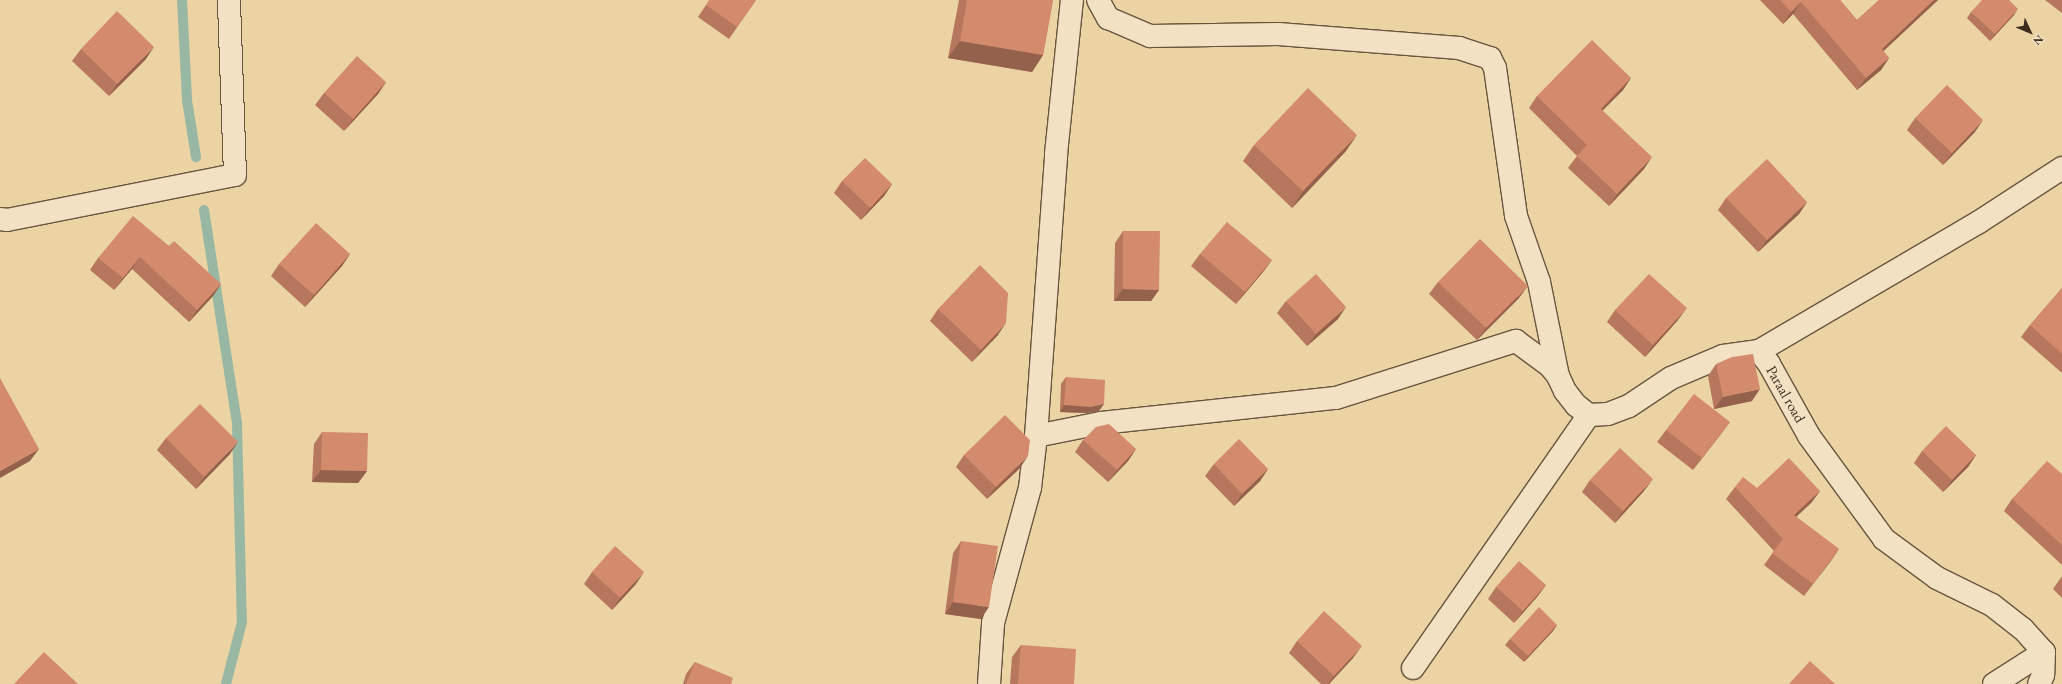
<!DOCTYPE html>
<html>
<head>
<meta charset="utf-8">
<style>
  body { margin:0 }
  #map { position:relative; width:2062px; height:684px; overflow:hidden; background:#ebd3a3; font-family:"EB Garamond",serif }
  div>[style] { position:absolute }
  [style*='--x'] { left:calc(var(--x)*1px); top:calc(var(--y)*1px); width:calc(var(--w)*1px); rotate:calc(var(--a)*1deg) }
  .stream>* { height:10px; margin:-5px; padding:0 5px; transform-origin:5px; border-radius:5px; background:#98b8a4 }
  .roads { filter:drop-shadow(1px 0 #685540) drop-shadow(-1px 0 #685540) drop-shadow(0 1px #685540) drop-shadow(0 -1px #685540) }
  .minor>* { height:22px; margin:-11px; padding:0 11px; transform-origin:11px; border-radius:11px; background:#f2e2c3 }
  .wall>* { inset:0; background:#b6775e }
  .shaded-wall>* { inset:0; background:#94614c }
  .building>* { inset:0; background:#d48a6d }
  span { translate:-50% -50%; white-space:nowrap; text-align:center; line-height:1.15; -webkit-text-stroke:3px #f2e2c3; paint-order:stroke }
  .street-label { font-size:15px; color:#3d2b1f }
  .north { position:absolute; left:2010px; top:12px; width:40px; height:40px; -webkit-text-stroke:3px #f2e2c3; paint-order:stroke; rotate:134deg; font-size:11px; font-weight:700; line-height:16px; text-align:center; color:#3d2b1f }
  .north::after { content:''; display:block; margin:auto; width:14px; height:18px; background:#3d2b1f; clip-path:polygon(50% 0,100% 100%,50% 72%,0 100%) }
</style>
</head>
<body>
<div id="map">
  <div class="stream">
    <div style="--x:182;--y:0;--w:100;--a:87.1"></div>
    <div style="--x:187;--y:100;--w:58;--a:81"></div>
    <div style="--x:204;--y:210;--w:216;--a:81.2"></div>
    <div style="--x:237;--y:423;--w:199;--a:88.6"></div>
    <div style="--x:242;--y:622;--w:64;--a:104.5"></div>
  </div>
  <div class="roads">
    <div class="minor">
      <div style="--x:1098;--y:0;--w:21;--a:61"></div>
      <div style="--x:1108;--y:18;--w:46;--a:23.2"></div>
      <div style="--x:1150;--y:36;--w:128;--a:-0.9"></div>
      <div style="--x:1278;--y:34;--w:182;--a:4.4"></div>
      <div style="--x:1459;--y:48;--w:33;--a:18"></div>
      <div style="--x:1490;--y:58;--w:11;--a:63"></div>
      <div style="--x:1495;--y:68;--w:149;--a:81.9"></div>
      <div style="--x:1516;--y:216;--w:70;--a:70.8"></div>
      <div style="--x:1539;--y:282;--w:96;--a:78.6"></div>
      <div style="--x:1558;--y:376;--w:17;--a:65"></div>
      <div style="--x:1565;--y:391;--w:18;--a:52"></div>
      <div style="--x:1576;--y:405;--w:16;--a:38"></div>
      <div style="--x:1589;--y:415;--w:19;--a:-3"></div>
      <div style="--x:1608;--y:414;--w:22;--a:-21"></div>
      <div style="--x:1629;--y:406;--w:50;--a:-33.7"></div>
      <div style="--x:1671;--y:378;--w:56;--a:-22.9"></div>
      <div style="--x:1723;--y:356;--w:36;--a:-8"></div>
      <div style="--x:1759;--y:351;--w:255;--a:-30.4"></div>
      <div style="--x:1979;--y:222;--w:99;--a:-33"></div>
      <div style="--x:0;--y:219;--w:7;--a:8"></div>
      <div style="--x:7;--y:220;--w:232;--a:-11.2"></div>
      <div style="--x:235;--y:175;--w:175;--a:-92"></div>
      <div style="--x:1759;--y:351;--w:16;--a:52"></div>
      <div style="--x:1769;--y:364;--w:82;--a:60.9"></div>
      <div style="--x:1809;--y:436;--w:127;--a:53.9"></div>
      <div style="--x:1884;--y:539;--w:66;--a:36.3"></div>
      <div style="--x:1937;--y:578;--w:61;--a:26.1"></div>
      <div style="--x:1992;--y:605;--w:39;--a:38"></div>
      <div style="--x:2023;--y:629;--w:31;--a:48"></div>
      <div style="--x:2044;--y:652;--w:23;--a:92"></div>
      <div style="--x:2043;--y:675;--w:10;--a:114"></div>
      <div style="--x:1036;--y:436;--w:66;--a:-11.3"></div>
      <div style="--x:1101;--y:423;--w:236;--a:-6.1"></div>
      <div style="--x:1336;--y:398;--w:189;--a:-17.6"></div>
      <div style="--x:1516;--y:341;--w:42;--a:36.3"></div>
      <div style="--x:1550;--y:366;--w:13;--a:51"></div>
      <div style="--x:1413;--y:668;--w:308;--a:-55.2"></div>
      <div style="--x:989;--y:684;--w:61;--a:-86.2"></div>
      <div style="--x:993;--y:623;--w:140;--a:-74.7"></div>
      <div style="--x:1030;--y:488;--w:52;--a:-83.4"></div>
      <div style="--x:1036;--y:436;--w:283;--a:-85.9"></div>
      <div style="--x:1056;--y:154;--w:155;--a:-84.1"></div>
      <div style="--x:1994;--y:684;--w:59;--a:-32.6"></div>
    </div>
  </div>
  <div class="wall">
    <div style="clip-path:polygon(756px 0,729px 39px,698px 17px,706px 5px)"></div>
    <div style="clip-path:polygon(959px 0,1053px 0,1043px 55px,1032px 72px,948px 58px)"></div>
    <div style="clip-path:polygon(1760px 0,1840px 0,1857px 20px,1879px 0,1938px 0,1883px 51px,1889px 58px,1881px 70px,1857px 90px,1793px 14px,1783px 24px)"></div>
    <div style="clip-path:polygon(2045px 0,2062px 0,2062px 13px)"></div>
    <div style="clip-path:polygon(1971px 12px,2014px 15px,1990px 41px,1967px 18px)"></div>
    <div style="clip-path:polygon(81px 49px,146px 59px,109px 96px,72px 61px)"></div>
    <div style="clip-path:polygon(1631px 78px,1623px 90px,1602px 111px,1644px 169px,1609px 206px,1568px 168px,1577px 156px,1529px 108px,1537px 96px)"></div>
    <div style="clip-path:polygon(386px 82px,378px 94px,344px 131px,315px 105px,324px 93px)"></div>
    <div style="clip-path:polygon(1915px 118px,1975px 132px,1943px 165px,1907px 130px)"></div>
    <div style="clip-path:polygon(1254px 145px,1346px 151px,1292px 208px,1243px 161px)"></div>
    <div style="clip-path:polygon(842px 181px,892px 184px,884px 196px,861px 220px,834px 193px)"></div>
    <div style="clip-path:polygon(1726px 198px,1807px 202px,1799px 214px,1758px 252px,1718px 210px)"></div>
    <div style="clip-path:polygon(1123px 231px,1159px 290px,1151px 301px,1114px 301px,1115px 243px)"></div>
    <div style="clip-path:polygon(169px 246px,221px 284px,213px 296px,189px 322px,132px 269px,114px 290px,90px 270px,98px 258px)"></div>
    <div style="clip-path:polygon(350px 254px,342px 266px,305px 307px,271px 276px,279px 264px)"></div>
    <div style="clip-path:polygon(1200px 254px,1272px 260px,1263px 272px,1236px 304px,1191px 266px)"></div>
    <div style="clip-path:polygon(1438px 282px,1519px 298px,1477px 340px,1429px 294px)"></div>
    <div style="clip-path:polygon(2062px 288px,2062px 373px,2021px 337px,2030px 325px)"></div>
    <div style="clip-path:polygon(1286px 301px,1338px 319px,1307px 346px,1277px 313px)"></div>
    <div style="clip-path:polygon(938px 309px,998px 335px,972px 362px,930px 321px)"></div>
    <div style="clip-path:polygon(1615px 310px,1678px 320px,1645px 357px,1607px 322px)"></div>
    <div style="clip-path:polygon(1716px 364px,1752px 401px,1714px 409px,1708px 376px)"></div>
    <div style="clip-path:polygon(1066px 377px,1099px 411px,1087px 413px,1060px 412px,1061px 384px)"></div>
    <div style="clip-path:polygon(1730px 422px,1693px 470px,1657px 442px,1666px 430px)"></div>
    <div style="clip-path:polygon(322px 432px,367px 471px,358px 483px,312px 482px,314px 444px)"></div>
    <div style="clip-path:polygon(166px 438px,230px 454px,196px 489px,157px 450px)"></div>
    <div style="clip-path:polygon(1083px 440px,1136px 449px,1128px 461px,1108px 482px,1075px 452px)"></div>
    <div style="clip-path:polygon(1922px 451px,1976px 455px,1968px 467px,1943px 492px,1914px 463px)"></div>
    <div style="clip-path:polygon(964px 455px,1020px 468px,987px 499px,956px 467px)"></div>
    <div style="clip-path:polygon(1214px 464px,1268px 469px,1260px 481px,1234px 506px,1205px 476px)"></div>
    <div style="clip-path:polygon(2062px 474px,2062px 565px,2004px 511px,2012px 499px)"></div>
    <div style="clip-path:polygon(1590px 480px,1644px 491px,1615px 523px,1582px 492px)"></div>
    <div style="clip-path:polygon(1735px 487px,1820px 491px,1811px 503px,1796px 517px,1839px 549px,1804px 596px,1764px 565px,1774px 551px,1726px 499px)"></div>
    <div style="clip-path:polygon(961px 541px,981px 619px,945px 614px,953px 553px)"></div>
    <div style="clip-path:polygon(592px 572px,636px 584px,612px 610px,584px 584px)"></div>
    <div style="clip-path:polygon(2062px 576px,2062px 598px,2053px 589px)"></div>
    <div style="clip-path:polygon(1546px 585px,1537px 597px,1514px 623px,1488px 599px,1496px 587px)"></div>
    <div style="clip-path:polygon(1557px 625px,1553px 631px,1524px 662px,1505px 645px,1510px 639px)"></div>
    <div style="clip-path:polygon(1297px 641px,1353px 658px,1329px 684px,1321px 684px,1289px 653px)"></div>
    <div style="clip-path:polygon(1021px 645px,1074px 684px,1010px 684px,1012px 657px)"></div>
    <div style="clip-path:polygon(695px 662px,731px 684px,683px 684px,686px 674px)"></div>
  </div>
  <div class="shaded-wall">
    <div style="clip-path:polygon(1934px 0,1938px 0,1873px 61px,1882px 49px)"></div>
    <div style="clip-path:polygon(1801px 2px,1793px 14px,1783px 24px,1791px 12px)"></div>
    <div style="clip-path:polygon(2018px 9px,2014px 15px,1990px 41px,1995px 34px)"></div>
    <div style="clip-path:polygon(960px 41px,1043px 55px,1032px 72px,948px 58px)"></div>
    <div style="clip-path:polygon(154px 47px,146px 59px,109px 96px,117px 84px)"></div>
    <div style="clip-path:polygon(1889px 58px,1881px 70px,1857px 90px,1866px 78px)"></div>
    <div style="clip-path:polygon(1631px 78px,1623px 90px,1592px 121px,1601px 109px)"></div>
    <div style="clip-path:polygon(386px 82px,378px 94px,344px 131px,353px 119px)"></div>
    <div style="clip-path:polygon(1983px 120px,1975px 132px,1943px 165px,1952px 153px)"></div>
    <div style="clip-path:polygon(1357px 135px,1346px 151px,1292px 208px,1303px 191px)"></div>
    <div style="clip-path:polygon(1652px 157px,1644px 169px,1609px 206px,1617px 194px)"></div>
    <div style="clip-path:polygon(892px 184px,884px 196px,861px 220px,870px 208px)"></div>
    <div style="clip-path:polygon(1807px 202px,1799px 214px,1758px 252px,1767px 240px)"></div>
    <div style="clip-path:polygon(350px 254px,342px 266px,305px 307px,314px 295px)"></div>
    <div style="clip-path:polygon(140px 257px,132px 269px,114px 290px,123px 278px)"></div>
    <div style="clip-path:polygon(1272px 260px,1263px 272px,1236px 304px,1245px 292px)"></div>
    <div style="clip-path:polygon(221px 284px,213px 296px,189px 322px,197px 310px)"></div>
    <div style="clip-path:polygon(1528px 286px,1519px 298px,1477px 340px,1486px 328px)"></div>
    <div style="clip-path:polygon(1123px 289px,1159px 290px,1151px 301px,1114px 301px)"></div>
    <div style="clip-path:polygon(1346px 307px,1338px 319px,1307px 346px,1316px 334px)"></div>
    <div style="clip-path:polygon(1687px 308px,1678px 320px,1645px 357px,1653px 345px)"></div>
    <div style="clip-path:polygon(1006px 323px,998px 335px,972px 362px,981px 350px)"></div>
    <div style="clip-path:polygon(1760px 389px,1752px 401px,1714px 409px,1723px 397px)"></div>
    <div style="clip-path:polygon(1104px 404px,1099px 411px,1087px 413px,1060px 412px,1064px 405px)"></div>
    <div style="clip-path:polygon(1730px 422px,1721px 434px,1693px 470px,1702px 458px)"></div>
    <div style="clip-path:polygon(238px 442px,230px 454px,196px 489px,204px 477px)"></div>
    <div style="clip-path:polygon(39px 449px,30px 461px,0 478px,0 471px)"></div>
    <div style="clip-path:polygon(1136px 449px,1128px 461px,1108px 482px,1117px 470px)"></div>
    <div style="clip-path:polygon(1976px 455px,1968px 467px,1943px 492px,1952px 480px)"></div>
    <div style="clip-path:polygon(1028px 456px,1020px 468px,987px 499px,996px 487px)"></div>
    <div style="clip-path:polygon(1268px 469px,1260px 481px,1234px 506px,1242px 494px)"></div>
    <div style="clip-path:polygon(321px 470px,367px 471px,358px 483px,312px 482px)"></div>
    <div style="clip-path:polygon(1653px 479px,1644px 491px,1615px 523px,1623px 511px)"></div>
    <div style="clip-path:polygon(1820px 491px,1811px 503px,1785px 527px,1794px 515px)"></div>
    <div style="clip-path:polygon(1839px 549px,1831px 561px,1804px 596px,1813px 584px)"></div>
    <div style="clip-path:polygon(644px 572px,636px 584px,612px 610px,620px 598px)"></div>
    <div style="clip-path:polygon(1546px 585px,1537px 597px,1514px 623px,1523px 611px)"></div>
    <div style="clip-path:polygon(953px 602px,989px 607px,981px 619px,945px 614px)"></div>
    <div style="clip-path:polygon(1557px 625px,1553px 631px,1524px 662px,1528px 656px)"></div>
    <div style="clip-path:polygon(1362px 646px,1353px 658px,1329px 684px,1328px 684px,1334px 676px)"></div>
  </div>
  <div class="building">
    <div style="clip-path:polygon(709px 0,756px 0,737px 27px,706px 5px)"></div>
    <div style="clip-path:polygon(967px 0,1053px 0,1043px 55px,960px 41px)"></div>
    <div style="clip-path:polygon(1780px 0,1840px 0,1857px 20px,1879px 0,1934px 0,1882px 49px,1889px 58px,1866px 78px,1801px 2px,1791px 12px)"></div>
    <div style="clip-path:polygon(1982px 0,2009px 0,2018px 9px,1995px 34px,1971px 12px)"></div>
    <div style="clip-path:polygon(117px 11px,154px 47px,117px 84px,81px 49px)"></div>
    <div style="clip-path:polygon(1592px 40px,1631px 78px,1601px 109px,1652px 157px,1617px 194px,1577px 156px,1587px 145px,1537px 96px)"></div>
    <div style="clip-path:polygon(357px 56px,386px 82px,353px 119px,324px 93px)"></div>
    <div style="clip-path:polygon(1947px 85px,1983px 120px,1952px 153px,1915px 118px)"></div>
    <div style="clip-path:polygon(1308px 88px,1357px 135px,1303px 191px,1254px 145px)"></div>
    <div style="clip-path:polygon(865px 158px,892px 184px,870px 208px,842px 181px)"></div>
    <div style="clip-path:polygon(1767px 159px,1807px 202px,1767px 240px,1726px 198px)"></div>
    <div style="clip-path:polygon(133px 216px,169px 246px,174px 241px,221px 284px,197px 310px,140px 257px,123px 278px,98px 258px)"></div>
    <div style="clip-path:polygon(1227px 222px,1272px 260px,1245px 292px,1200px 254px)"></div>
    <div style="clip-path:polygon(316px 223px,350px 254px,314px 295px,279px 264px)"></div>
    <div style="clip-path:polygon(1123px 231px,1160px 231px,1159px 290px,1123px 289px)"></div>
    <div style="clip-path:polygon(1480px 239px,1528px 286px,1486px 328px,1438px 282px)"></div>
    <div style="clip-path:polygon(980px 265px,1008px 293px,1006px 323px,981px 350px,938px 309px)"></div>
    <div style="clip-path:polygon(1316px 274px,1346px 307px,1316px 334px,1286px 301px)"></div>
    <div style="clip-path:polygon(1649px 274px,1687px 308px,1653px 345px,1615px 310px)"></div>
    <div style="clip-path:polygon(2062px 288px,2062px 354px,2030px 325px)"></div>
    <div style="clip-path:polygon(1753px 354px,1760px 389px,1723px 397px,1716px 364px,1732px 357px)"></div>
    <div style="clip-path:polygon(1066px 377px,1105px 380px,1104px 404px,1091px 407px,1064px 405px)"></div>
    <div style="clip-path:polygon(0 378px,39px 449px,0 471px)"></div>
    <div style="clip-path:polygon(1694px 394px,1730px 422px,1702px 458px,1666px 430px)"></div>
    <div style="clip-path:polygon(200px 404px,238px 442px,204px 477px,166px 438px)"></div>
    <div style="clip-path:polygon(1005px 415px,1030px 440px,1028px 456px,996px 487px,964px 455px)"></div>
    <div style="clip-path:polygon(1109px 424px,1136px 449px,1117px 470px,1083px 440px,1096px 427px)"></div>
    <div style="clip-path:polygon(1946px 426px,1976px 455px,1952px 480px,1922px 451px)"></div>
    <div style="clip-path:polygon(322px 432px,368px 433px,367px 471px,321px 470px)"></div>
    <div style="clip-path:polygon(1239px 439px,1268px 469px,1242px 494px,1214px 464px)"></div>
    <div style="clip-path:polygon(1620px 448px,1653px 479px,1623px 511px,1590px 480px)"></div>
    <div style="clip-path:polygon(1789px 458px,1820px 491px,1794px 515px,1839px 549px,1813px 584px,1772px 553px,1783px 539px,1735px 487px,1743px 477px,1757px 488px)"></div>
    <div style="clip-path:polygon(2047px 461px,2062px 474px,2062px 545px,2012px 499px)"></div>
    <div style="clip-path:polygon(961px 541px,998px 546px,989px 607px,953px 602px)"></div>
    <div style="clip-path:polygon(615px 546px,644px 572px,620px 598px,592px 572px)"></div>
    <div style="clip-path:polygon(1519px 561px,1546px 585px,1523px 611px,1496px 587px)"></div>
    <div style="clip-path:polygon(1539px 607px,1557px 625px,1528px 656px,1510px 639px)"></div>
    <div style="clip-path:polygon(1324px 611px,1362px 646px,1334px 676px,1297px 641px)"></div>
    <div style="clip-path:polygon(1021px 645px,1076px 649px,1074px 684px,1018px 684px)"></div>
    <div style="clip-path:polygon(44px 652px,78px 684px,14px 684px)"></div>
    <div style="clip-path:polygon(1810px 661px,1835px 684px,1789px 684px)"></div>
    <div style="clip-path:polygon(695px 662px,733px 678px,731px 684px,686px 684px)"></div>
  </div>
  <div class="street-label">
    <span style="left:1786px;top:394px;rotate:60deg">Paraal road</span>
  </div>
  <div class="north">N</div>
</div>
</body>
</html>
